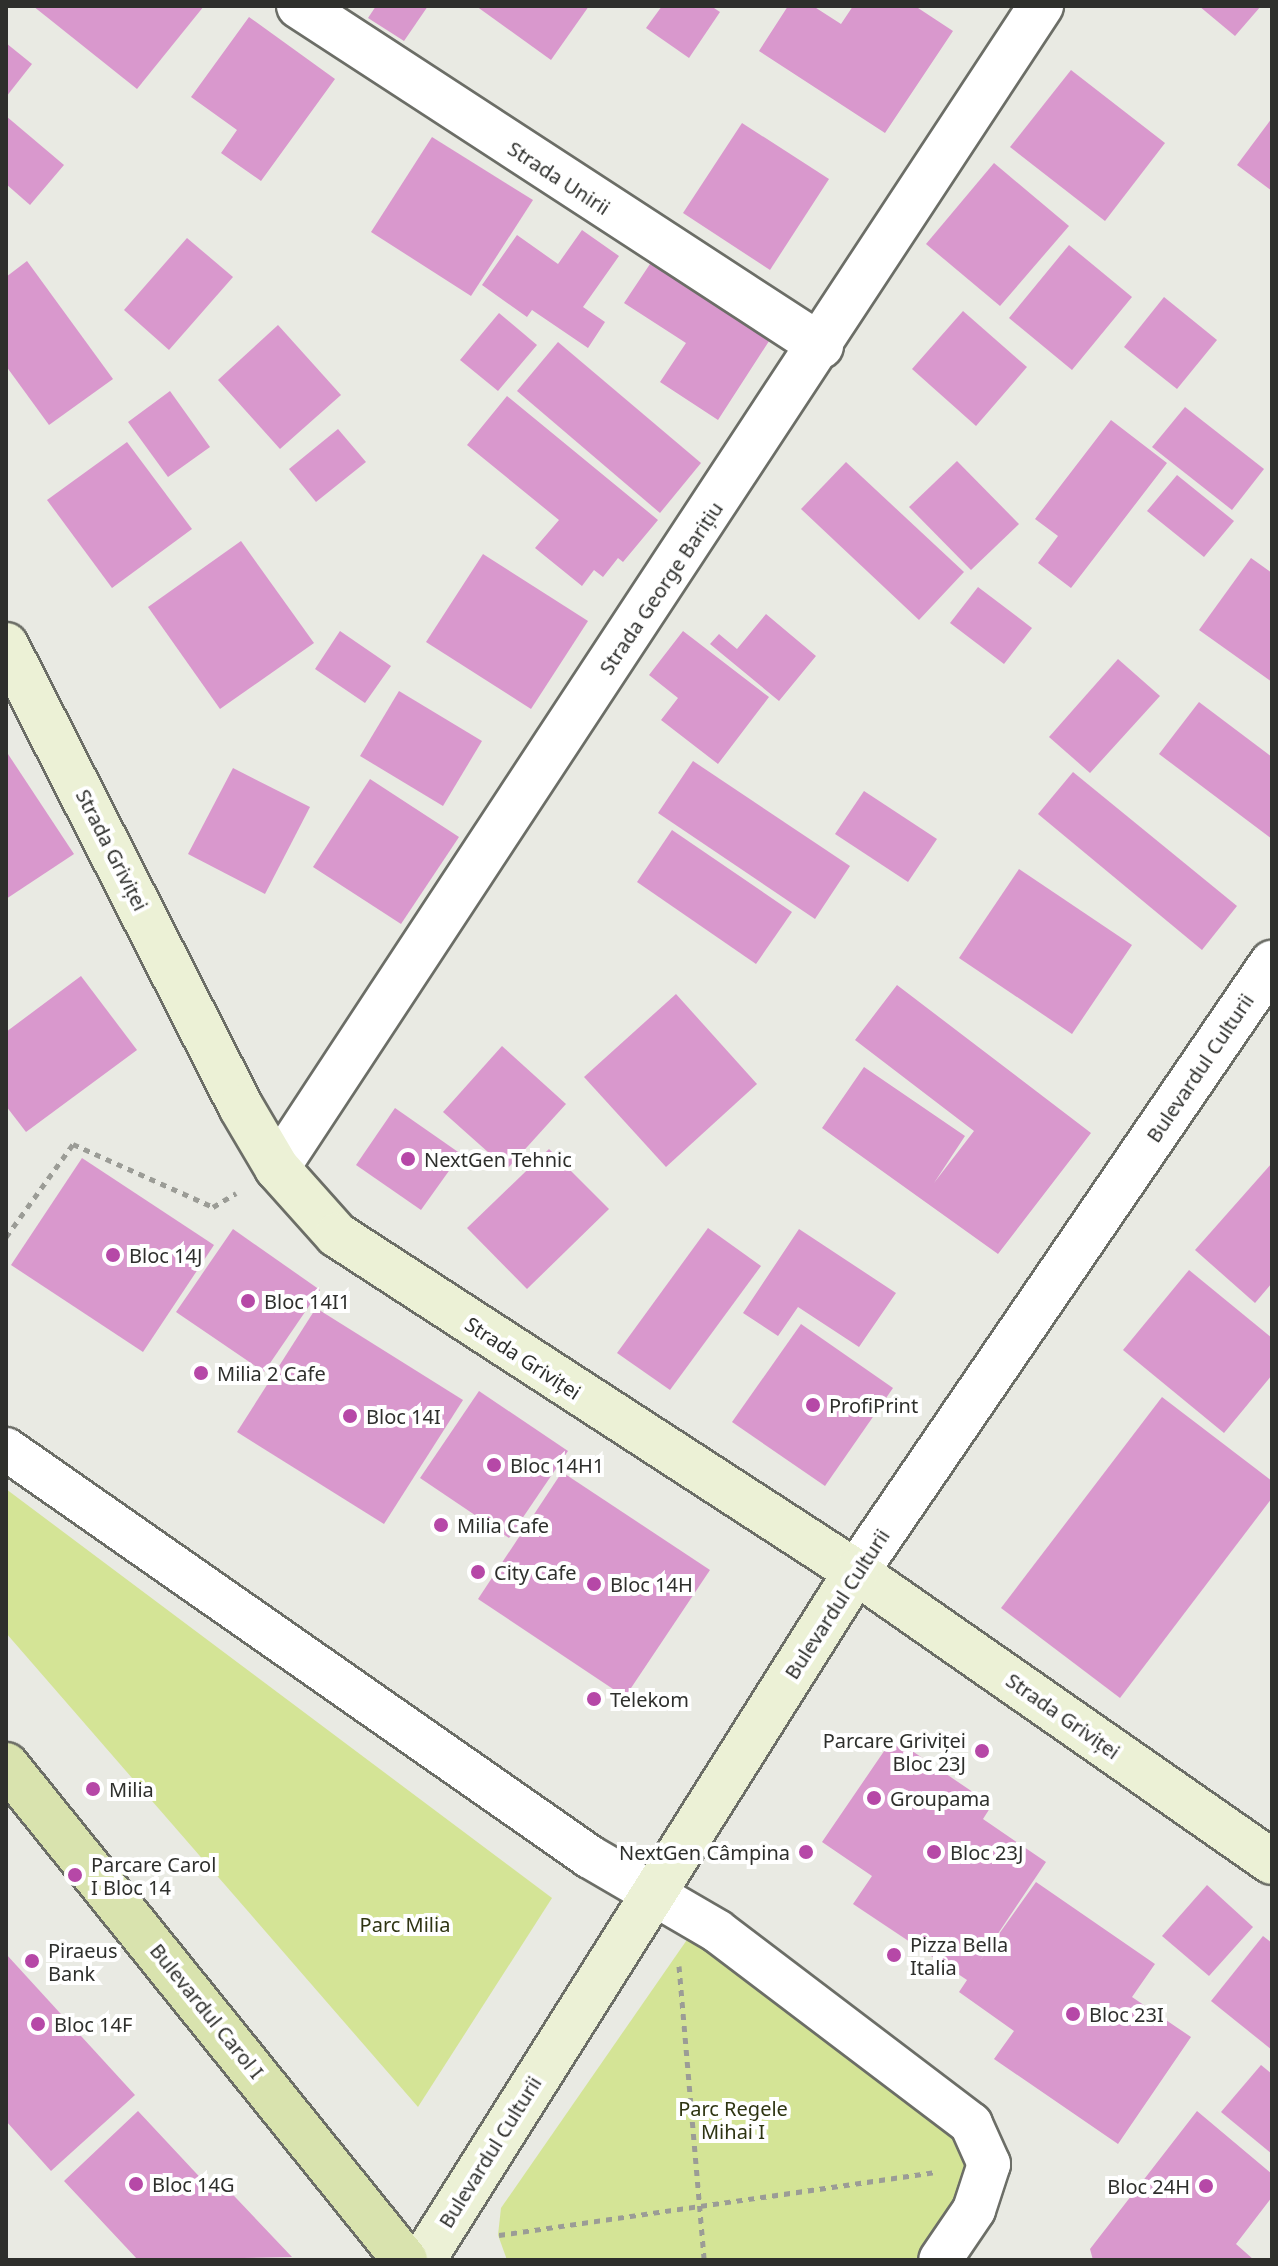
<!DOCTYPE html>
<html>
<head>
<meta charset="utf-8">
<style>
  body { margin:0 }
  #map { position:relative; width:1278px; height:2266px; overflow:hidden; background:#e9eae3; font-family:"Noto Sans",sans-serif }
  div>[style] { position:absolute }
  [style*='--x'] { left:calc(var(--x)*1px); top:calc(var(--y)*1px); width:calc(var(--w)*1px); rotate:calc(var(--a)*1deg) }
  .green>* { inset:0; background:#d4e496 }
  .building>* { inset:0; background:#d998cd }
  .path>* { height:5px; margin-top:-2.5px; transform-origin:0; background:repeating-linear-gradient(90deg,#9b9c96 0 6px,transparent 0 12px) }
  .roads { filter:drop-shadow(2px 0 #6c6e67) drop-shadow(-2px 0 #6c6e67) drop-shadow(0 2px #6c6e67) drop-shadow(0 -2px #6c6e67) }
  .pedestrian>* { height:42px; margin:-21px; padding:0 21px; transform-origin:21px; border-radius:21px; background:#fff }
  .minor>* { height:44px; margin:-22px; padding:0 22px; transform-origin:22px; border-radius:22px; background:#fff }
  .secondary>* { height:44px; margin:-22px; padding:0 22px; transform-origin:22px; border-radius:22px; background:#ecf1d6 }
  .primary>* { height:44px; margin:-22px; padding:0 22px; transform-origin:22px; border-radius:22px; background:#d9e3ae }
  .dots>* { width:22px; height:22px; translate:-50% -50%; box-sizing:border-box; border:4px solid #fff; border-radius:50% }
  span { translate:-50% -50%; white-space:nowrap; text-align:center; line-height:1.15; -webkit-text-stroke:8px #fff; paint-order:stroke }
  .street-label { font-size:20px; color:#2e2f2c }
  .poi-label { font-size:20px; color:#2e2f2c }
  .left { translate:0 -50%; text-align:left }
  .right { translate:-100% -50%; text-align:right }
  .park-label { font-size:20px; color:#2e3412 }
  .frame { position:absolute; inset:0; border:8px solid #2e2f2c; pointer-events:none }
</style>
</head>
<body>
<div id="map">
  <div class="green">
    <div style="clip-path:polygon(6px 1489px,552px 1898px,418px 2107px,6px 1633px)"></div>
    <div style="clip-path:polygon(700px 1921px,989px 2164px,940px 2260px,507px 2260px,498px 2235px,501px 2208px)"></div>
  </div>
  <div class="building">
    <div style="clip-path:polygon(33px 6px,204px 6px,137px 89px)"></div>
    <div style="clip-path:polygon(376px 6px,428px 6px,404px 41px,368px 18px)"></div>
    <div style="clip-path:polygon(476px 6px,589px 6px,551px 60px)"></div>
    <div style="clip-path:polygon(662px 6px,711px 6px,720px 12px,689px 58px,646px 28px)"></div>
    <div style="clip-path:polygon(788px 6px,813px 6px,841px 24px,853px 6px,915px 6px,953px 31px,885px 133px,759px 51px)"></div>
    <div style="clip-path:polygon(1199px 6px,1261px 6px,1235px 36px)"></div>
    <div style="clip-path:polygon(249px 17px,335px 79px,261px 181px,221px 153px,237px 130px,191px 97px)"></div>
    <div style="clip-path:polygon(6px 43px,32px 64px,6px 97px)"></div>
    <div style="clip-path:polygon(1071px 70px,1165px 143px,1105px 221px,1010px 147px)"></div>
    <div style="clip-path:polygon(6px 116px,64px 165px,30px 205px,6px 184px)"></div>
    <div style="clip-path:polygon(1272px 118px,1272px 191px,1237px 165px)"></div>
    <div style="clip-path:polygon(742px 123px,829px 179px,770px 270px,683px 213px)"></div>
    <div style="clip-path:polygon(432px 137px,533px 200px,471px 296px,371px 232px)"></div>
    <div style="clip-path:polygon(994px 163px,1069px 226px,1000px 306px,926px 244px)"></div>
    <div style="clip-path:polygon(582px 230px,619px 256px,583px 307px,605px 322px,588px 348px,532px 310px,527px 317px,482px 285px,517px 235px,558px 264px)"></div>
    <div style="clip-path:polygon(187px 238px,233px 277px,169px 350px,124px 310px)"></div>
    <div style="clip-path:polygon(1069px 245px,1132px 297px,1072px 370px,1009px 318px)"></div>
    <div style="clip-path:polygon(27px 261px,113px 379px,49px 425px,6px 366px,6px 277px)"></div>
    <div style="clip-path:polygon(652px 261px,771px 338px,718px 420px,660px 382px,686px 343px,624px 303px)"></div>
    <div style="clip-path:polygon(1164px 297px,1217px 340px,1177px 389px,1124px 347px)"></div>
    <div style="clip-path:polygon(963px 311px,1027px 367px,976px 426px,912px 369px)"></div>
    <div style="clip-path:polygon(499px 313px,537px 345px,498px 391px,460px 360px)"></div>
    <div style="clip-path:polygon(278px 325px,341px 395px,280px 449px,218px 380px)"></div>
    <div style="clip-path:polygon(558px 342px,701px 463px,660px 513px,517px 391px)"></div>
    <div style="clip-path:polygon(170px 391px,210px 447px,168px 477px,128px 422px)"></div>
    <div style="clip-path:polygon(507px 396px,658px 520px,623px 562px,618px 558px,603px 577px,594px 570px,582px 586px,535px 548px,559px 520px,467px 445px)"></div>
    <div style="clip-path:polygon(1185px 407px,1264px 469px,1232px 510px,1152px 447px)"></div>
    <div style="clip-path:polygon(1111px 420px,1167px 463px,1071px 588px,1038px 563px,1058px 536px,1035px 519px)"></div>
    <div style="clip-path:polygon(338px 429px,366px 462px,316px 502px,289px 469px)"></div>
    <div style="clip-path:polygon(127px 442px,192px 529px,112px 588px,47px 500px)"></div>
    <div style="clip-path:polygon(957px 461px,1019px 524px,971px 570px,909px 507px)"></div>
    <div style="clip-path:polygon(846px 462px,964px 572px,919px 620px,801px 509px)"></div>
    <div style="clip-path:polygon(1177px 475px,1234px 521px,1204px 557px,1147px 511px)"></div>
    <div style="clip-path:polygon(241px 541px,314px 643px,220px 709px,148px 607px)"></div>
    <div style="clip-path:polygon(483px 554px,588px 621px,531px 709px,426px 642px)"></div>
    <div style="clip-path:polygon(1251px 558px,1272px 573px,1272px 682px,1199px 630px)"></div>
    <div style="clip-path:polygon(978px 587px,1032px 628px,1004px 664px,950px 623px)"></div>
    <div style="clip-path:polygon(766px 614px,816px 656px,779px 701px,710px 644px,719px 634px,737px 649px)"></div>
    <div style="clip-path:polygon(340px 631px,391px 666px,365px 703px,315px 669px)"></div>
    <div style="clip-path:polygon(683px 631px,769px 697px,718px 764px,661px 720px,678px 698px,649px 675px)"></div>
    <div style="clip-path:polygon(1118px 659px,1160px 696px,1090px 773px,1049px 737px)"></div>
    <div style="clip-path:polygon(399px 691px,482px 741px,443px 806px,360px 756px)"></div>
    <div style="clip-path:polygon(1199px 702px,1272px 757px,1272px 839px,1159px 754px)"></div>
    <div style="clip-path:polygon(6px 751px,74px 854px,6px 899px)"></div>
    <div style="clip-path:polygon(693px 761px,850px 866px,815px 919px,658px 813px)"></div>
    <div style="clip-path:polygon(233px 768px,310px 807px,265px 894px,188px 854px)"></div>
    <div style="clip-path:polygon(1073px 772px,1237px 906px,1202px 950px,1038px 814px)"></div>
    <div style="clip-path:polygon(370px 779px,459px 837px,401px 924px,313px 867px)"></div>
    <div style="clip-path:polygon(864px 791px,937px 839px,908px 882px,835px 834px)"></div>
    <div style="clip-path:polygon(672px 830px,792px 912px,756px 964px,637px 882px)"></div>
    <div style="clip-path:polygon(1019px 869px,1132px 945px,1072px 1034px,959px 958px)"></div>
    <div style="clip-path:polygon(81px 976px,137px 1050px,26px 1132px,6px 1106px,6px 1032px)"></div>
    <div style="clip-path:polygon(897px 985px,1091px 1133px,998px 1254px,822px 1128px,864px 1067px,965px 1136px,934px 1183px,974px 1131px,855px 1040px)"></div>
    <div style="clip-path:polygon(676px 994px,757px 1084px,666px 1167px,584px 1077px)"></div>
    <div style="clip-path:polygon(502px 1046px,566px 1104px,507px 1169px,443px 1112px)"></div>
    <div style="clip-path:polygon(395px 1108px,461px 1154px,421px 1210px,356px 1165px)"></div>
    <div style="clip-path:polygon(549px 1149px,609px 1209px,527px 1289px,467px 1228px)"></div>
    <div style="clip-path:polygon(82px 1158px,214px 1245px,143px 1352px,11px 1265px)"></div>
    <div style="clip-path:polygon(1272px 1163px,1272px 1283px,1255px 1303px,1195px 1250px)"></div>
    <div style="clip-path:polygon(708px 1228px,761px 1266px,670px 1390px,617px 1353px)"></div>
    <div style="clip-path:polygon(233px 1229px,320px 1290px,264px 1372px,176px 1312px)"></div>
    <div style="clip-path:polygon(799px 1229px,896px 1293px,859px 1347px,798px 1307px,778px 1336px,743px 1313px)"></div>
    <div style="clip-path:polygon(1189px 1270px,1272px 1338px,1272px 1375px,1224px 1433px,1123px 1350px)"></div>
    <div style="clip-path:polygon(316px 1308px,463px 1400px,384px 1524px,237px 1432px)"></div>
    <div style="clip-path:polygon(801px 1324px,893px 1388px,825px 1486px,732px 1422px)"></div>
    <div style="clip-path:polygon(479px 1391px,568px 1451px,509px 1538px,420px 1478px)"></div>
    <div style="clip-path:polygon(1162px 1397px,1272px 1481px,1272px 1498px,1120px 1698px,1001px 1608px)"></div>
    <div style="clip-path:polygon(562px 1472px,710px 1570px,625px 1697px,478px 1599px)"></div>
    <div style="clip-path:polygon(893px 1738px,992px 1805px,983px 1819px,1046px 1862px,979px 1962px,1036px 1882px,1155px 1964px,1132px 1997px,1191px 2037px,1118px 2144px,994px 2059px,1014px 2031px,959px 1992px,967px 1980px,853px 1904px,872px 1876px,822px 1842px)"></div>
    <div style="clip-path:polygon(1207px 1885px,1253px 1927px,1209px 1976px,1162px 1936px)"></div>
    <div style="clip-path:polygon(1263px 1936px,1272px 1943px,1272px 2050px,1211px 2001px)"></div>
    <div style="clip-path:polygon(6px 1954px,135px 2095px,51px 2171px,6px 2121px)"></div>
    <div style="clip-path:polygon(1261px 2065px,1272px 2074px,1272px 2154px,1221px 2112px)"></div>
    <div style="clip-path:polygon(138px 2111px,209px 2187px,218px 2179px,292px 2257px,138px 2260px,64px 2181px)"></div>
    <div style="clip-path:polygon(1197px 2111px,1272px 2174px,1272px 2197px,1236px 2244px,1254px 2260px,1093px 2260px,1090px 2249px)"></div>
  </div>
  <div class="path">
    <div style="--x:6;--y:1237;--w:115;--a:-54.2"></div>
    <div style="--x:73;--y:1144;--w:154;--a:24.2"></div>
    <div style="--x:213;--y:1207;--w:27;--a:-31"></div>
    <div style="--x:679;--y:1966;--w:295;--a:85.1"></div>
    <div style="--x:499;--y:2235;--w:443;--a:-8.2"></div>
  </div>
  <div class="roads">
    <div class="pedestrian">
      <div style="--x:6;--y:1449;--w:712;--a:34.94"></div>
      <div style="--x:590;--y:1857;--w:147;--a:30.2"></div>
      <div style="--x:717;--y:1931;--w:319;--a:37.2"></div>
      <div style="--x:971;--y:2124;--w:44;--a:65.8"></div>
      <div style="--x:989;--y:2164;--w:48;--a:108.1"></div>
      <div style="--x:974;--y:2210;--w:60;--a:124.2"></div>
    </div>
    <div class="minor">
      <div style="--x:299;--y:6;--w:623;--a:33.08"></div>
      <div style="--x:277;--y:1168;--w:1391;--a:-56.68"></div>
      <div style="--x:856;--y:1572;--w:738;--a:-55.66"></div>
    </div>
    <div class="secondary">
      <div style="--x:6;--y:645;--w:518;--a:63.04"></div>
      <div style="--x:241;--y:1107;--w:71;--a:59.5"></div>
      <div style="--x:277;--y:1168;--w:90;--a:48.2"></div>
      <div style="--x:337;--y:1235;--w:619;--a:33"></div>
      <div style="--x:856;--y:1572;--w:507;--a:34.88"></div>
      <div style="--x:423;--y:2260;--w:813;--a:-57.82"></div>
    </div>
    <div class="primary">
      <div style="--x:6;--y:1765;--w:636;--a:51.13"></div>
    </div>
  </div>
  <div class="dots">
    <div style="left:408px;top:1159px;background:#b648a7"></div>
    <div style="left:113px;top:1255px;background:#b648a7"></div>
    <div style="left:248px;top:1301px;background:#b648a7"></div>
    <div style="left:201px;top:1373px;background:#b648a7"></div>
    <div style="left:813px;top:1405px;background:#b648a7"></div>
    <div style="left:350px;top:1416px;background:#b648a7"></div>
    <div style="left:494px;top:1465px;background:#b648a7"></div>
    <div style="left:441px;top:1525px;background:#b648a7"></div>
    <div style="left:478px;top:1572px;background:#b648a7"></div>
    <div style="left:594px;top:1584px;background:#b648a7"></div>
    <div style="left:594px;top:1699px;background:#b648a7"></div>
    <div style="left:982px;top:1751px;background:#b648a7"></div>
    <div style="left:93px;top:1789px;background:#b648a7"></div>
    <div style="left:874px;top:1798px;background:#b648a7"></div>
    <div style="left:806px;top:1852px;background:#b648a7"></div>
    <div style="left:934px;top:1852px;background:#b648a7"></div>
    <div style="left:75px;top:1875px;background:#b648a7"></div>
    <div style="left:894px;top:1955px;background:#b648a7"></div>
    <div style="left:32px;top:1961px;background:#b648a7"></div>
    <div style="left:1073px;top:2014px;background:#b648a7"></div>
    <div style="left:38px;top:2024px;background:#b648a7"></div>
    <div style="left:136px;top:2184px;background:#b648a7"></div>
    <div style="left:1206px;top:2186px;background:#b648a7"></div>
  </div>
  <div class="street-label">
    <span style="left:559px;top:178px;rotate:33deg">Strada Unirii</span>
    <span style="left:661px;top:588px;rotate:-56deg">Strada George Barițiu</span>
    <span style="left:112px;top:850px;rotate:63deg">Strada Griviței</span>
    <span style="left:1200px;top:1068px;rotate:-56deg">Bulevardul Culturii</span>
    <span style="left:523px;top:1358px;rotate:33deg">Strada Griviței</span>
    <span style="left:837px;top:1604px;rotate:-57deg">Bulevardul Culturii</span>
    <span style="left:1063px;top:1716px;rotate:35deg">Strada Griviței</span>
    <span style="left:207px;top:2011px;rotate:51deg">Bulevardul Carol I</span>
    <span style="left:490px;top:2152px;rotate:-58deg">Bulevardul Culturii</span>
  </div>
  <div class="poi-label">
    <span class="left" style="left:424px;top:1159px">NextGen Tehnic</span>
    <span class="left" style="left:129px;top:1255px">Bloc 14J</span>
    <span class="left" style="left:264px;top:1301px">Bloc 14I1</span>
    <span class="left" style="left:217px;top:1373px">Milia 2 Cafe</span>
    <span class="left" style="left:829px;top:1405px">ProfiPrint</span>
    <span class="left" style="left:366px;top:1416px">Bloc 14I</span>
    <span class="left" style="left:510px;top:1465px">Bloc 14H1</span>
    <span class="left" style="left:457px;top:1525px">Milia Cafe</span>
    <span class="left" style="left:494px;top:1572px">City Cafe</span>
    <span class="left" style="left:610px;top:1584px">Bloc 14H</span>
    <span class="left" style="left:610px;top:1699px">Telekom</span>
    <span class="right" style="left:966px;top:1752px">Parcare Griviței<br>Bloc 23J</span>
    <span class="left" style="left:109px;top:1789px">Milia</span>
    <span class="left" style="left:890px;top:1798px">Groupama</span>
    <span class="right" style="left:790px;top:1852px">NextGen Câmpina</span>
    <span class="left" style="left:950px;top:1852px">Bloc 23J</span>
    <span class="left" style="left:91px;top:1876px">Parcare Carol<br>I Bloc 14</span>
    <span class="left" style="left:910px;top:1956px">Pizza Bella<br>Italia</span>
    <span class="left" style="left:48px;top:1962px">Piraeus<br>Bank</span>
    <span class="left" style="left:1089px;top:2014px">Bloc 23I</span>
    <span class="left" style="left:54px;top:2024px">Bloc 14F</span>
    <span class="left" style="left:152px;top:2184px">Bloc 14G</span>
    <span class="right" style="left:1190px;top:2186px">Bloc 24H</span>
  </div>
  <div class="park-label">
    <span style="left:405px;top:1924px">Parc Milia</span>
    <span style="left:733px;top:2120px">Parc Regele<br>Mihai I</span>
  </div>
  <div class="frame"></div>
</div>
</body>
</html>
